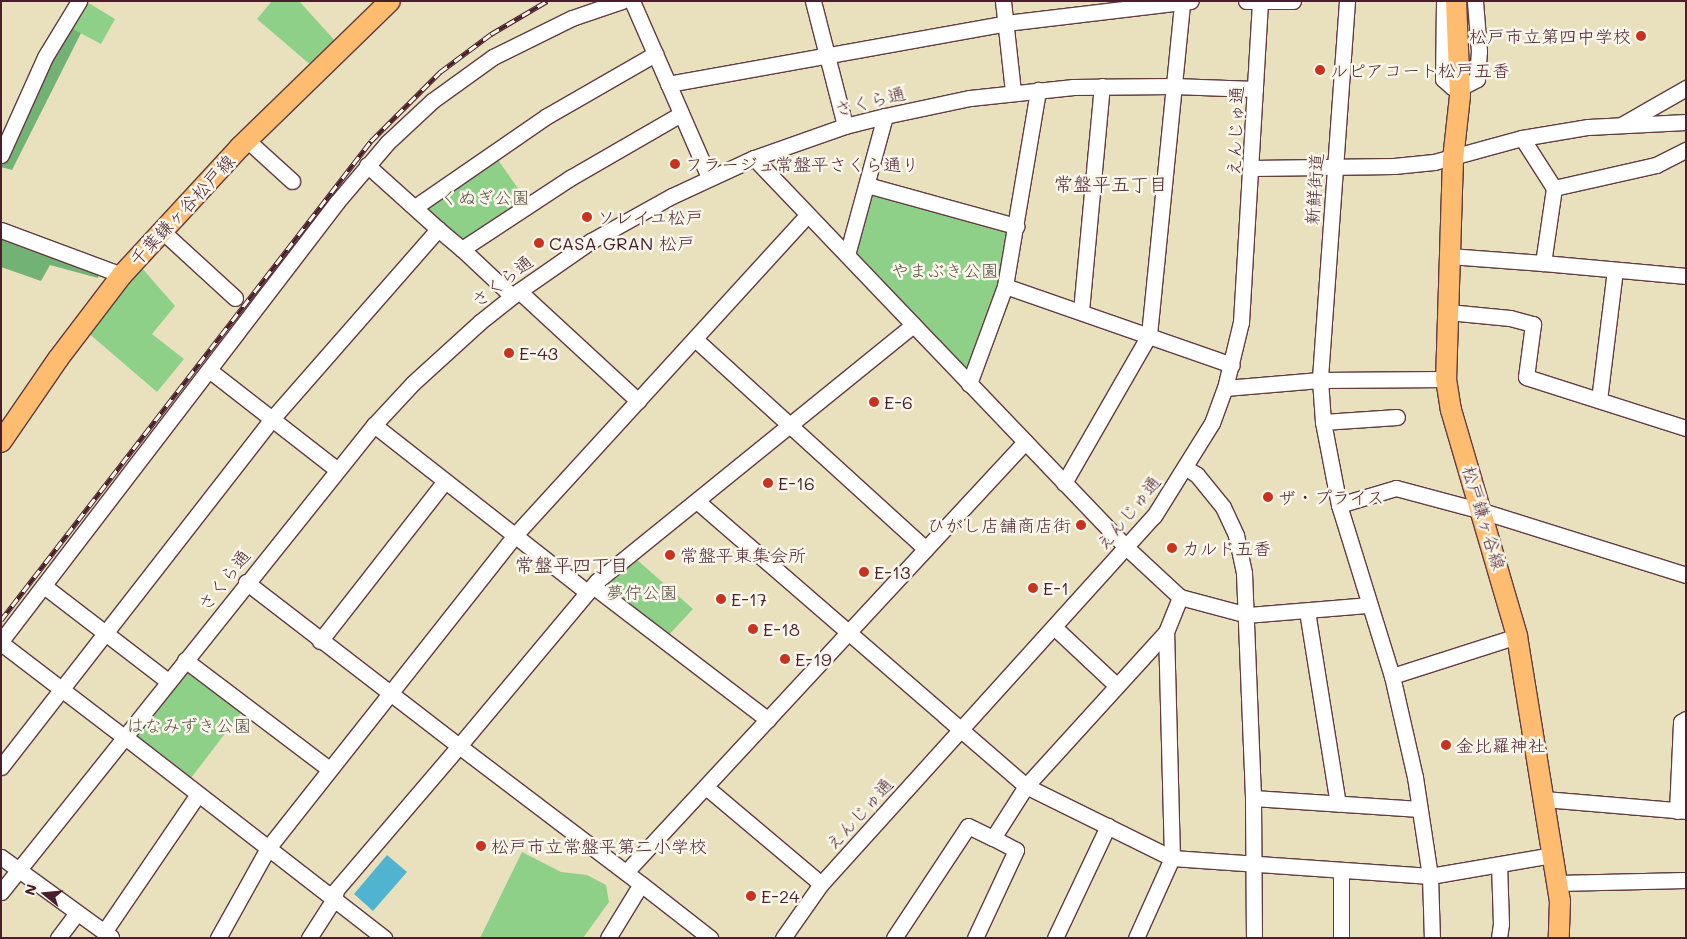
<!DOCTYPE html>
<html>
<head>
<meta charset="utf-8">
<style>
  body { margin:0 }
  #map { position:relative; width:1687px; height:939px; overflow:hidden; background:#e9e1bd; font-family:Mali,"Klee One",sans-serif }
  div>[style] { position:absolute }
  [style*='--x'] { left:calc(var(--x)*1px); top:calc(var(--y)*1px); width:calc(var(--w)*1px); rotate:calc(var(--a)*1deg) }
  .green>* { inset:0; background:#8ed088 }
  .forest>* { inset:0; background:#72b274 }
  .water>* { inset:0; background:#50b3cf }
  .roads { filter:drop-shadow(1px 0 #623c41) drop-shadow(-1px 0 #623c41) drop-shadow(0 1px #623c41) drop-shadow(0 -1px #623c41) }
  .minor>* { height:15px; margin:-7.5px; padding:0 7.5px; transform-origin:7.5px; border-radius:7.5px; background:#fff }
  .major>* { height:20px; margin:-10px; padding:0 10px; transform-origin:10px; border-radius:10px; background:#febc70 }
  .rail>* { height:5px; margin-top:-2.5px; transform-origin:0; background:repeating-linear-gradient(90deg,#fbf7ec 0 9px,#4a1f2b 0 18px); box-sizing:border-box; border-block:1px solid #4a1f2b }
  .dots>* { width:14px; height:14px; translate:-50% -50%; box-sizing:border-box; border:2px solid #fbf7ec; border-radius:50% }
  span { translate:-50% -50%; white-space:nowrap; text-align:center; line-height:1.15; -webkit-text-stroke:5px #fbf7ec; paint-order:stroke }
  .poi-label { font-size:18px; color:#4a1f2b }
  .right { translate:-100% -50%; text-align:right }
  .left { translate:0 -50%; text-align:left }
  .street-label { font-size:18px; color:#4a1f2b }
  .park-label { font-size:18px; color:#5e5447 }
  .neighbourhood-label { font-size:19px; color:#4a1f2b }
  .frame { position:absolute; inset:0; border:2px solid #4a1f2b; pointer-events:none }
  .north { position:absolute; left:20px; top:869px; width:50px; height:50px; -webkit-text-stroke:4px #fbf7ec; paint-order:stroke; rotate:287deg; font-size:14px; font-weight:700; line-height:20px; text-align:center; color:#4a1f2b }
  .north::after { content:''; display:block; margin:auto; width:18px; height:22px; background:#4a1f2b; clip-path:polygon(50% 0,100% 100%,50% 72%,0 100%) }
</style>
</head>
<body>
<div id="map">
  <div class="green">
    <div style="clip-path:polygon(272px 1px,299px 1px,337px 43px,313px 67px,257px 19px)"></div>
    <div style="clip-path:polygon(87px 2px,115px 19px,101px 44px,71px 28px)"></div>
    <div style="clip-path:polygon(496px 157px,526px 200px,464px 243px,424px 207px)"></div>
    <div style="clip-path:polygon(873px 193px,1008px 228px,1002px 276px,969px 371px,965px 371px,854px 255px,869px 195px)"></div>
    <div style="clip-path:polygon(141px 267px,175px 306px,152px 334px,184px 359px,157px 392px,86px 331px)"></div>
    <div style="clip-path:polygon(636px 559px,693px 609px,666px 638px,604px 586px)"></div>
    <div style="clip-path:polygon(189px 670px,243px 710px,191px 778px,138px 736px)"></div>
    <div style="clip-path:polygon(522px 852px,561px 872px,587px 875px,606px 885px,609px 902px,583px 938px,480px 938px)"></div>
  </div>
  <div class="forest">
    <div style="clip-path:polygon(71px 28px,81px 33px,12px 170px,1px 167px,24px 114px)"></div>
    <div style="clip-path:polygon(1px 237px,100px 272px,98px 278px,50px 265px,41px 281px,1px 267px)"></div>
  </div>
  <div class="water">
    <div style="clip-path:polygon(387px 855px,407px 872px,373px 911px,354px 894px)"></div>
  </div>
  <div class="roads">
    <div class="minor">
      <div style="--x:632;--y:1;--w:192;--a:66.4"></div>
      <div style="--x:813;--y:1;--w:129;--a:75.6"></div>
      <div style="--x:1003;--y:1;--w:92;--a:83.7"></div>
      <div style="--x:1246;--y:1;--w:47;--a:0"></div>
      <div style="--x:1347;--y:1;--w:380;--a:94.1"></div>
      <div style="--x:1320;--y:380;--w:42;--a:85.9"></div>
      <div style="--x:1323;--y:422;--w:85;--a:79.1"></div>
      <div style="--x:1339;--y:505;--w:179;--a:72.8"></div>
      <div style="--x:1392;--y:676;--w:104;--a:77.2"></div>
      <div style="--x:1415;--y:777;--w:100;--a:81.4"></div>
      <div style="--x:1430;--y:876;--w:62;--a:88.2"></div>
      <div style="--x:1444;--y:1;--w:78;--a:90.7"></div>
      <div style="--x:1443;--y:79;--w:12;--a:42"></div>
      <div style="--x:1452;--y:87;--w:7;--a:8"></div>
      <div style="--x:668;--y:84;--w:343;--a:-10.2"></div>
      <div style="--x:1006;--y:23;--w:186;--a:-6.8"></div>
      <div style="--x:1462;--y:87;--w:17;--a:-28"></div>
      <div style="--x:1477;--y:79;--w:28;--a:-86"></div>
      <div style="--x:1479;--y:51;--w:50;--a:-94.6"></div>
      <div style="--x:1623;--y:124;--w:73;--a:-29.7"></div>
      <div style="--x:1522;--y:138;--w:59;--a:57.4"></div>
      <div style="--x:1554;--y:188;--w:76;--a:98.3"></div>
      <div style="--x:1543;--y:263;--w:144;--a:5.2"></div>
      <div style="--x:247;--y:140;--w:61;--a:42.3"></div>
      <div style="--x:1;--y:155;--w:107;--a:-65.8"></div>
      <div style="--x:45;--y:57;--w:66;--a:-58.7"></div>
      <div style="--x:754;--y:158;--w:540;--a:46.28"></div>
      <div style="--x:1127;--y:548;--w:72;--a:42.8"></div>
      <div style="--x:367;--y:165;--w:96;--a:42"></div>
      <div style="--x:1252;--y:168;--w:142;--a:-0.8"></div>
      <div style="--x:1394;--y:166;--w:40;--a:-5.7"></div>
      <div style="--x:1434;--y:162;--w:91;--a:-15.3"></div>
      <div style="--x:1522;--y:138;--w:67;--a:-9.5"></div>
      <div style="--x:1588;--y:127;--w:98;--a:-2.9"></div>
      <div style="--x:867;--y:185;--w:155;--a:15.4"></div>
      <div style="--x:1554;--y:188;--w:105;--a:-12.7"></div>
      <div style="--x:1656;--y:165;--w:34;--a:-27"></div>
      <div style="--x:415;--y:207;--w:160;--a:-34.6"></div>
      <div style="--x:547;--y:116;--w:125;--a:-29.9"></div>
      <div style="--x:1;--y:230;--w:129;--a:20.4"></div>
      <div style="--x:162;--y:231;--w:99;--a:42.5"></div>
      <div style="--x:462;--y:249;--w:69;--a:43.2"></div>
      <div style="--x:847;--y:255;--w:144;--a:-74.7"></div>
      <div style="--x:1449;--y:256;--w:94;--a:4.3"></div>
      <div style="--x:1005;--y:286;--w:240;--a:19.2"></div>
      <div style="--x:519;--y:291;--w:162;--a:42.7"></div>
      <div style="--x:1081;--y:311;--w:226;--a:-84.7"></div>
      <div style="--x:1448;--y:312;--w:62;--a:5.5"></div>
      <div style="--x:1510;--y:318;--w:24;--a:15"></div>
      <div style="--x:1533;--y:324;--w:53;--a:97.5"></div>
      <div style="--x:1526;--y:377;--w:168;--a:17.7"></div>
      <div style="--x:695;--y:339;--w:312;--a:42.3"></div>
      <div style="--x:209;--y:370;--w:161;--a:37.9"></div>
      <div style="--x:969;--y:384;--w:104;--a:-69.8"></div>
      <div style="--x:1005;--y:286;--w:199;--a:-80.4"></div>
      <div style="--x:1225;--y:388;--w:95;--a:-4.8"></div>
      <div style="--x:1320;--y:380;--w:126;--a:-0.5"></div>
      <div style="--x:1599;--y:400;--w:131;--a:-83"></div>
      <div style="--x:1323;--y:422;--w:74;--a:-3.9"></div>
      <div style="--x:374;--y:425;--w:271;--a:38.1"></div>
      <div style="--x:1186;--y:468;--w:13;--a:32"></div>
      <div style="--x:1197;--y:475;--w:41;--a:50.9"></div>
      <div style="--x:1223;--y:507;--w:31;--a:65"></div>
      <div style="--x:1236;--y:535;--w:39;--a:78"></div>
      <div style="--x:1244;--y:573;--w:225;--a:87.7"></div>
      <div style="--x:1253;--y:798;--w:140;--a:89.6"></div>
      <div style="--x:1064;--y:483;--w:171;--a:-60.1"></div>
      <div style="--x:1149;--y:335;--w:335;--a:-84.3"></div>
      <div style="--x:698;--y:502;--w:434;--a:40.9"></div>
      <div style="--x:1026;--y:786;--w:163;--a:26.3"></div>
      <div style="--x:1172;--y:858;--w:259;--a:4"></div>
      <div style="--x:1430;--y:876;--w:125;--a:-9.7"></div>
      <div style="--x:1339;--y:505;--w:59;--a:-16.6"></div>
      <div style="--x:1396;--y:488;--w:89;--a:15"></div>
      <div style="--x:1482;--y:511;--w:214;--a:17.4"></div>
      <div style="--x:246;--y:582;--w:269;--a:37.6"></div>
      <div style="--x:459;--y:746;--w:215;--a:-50.1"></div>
      <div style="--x:597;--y:581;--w:407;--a:-39"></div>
      <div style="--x:44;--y:586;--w:156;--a:37.5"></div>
      <div style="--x:593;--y:586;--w:220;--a:37.4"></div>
      <div style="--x:1307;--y:611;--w:195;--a:80.9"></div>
      <div style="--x:1054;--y:627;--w:86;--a:43.1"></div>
      <div style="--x:1;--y:641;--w:553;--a:-52.57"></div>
      <div style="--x:337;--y:202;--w:77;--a:-49.7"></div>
      <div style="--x:387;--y:143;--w:62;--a:-43"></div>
      <div style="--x:432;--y:101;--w:75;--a:-35.8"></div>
      <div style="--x:493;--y:57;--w:88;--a:-26.3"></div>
      <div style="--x:572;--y:18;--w:53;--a:-18.8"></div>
      <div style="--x:320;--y:641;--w:203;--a:-52"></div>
      <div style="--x:1;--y:643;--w:155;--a:37.4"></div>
      <div style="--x:185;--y:660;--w:181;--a:37.1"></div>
      <div style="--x:1392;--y:676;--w:131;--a:-17.7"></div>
      <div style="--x:125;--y:737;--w:328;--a:37.8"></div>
      <div style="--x:1;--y:767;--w:440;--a:-52.1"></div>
      <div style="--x:271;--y:420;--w:254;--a:-48.8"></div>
      <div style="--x:438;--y:229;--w:31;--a:40"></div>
      <div style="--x:462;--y:249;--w:129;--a:-33.3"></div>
      <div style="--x:570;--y:178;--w:128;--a:-30"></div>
      <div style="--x:706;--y:787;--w:150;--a:40.1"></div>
      <div style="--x:1253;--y:798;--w:167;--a:3.8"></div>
      <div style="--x:1544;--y:799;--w:143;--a:4.8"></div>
      <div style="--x:1677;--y:811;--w:89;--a:-87.4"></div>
      <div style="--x:1681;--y:722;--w:6;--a:-31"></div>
      <div style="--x:1;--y:857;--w:136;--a:36"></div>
      <div style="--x:1341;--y:870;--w:68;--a:90"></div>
      <div style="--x:626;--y:872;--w:587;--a:-47.14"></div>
      <div style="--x:1557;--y:883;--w:129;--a:-1.3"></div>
      <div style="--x:641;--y:884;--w:88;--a:38"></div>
      <div style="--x:1;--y:892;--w:598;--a:-51.39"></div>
      <div style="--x:374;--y:425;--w:57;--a:-47.1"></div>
      <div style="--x:413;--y:383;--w:91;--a:-42.3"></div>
      <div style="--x:480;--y:322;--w:50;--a:-38.5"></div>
      <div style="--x:519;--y:291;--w:88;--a:-34.8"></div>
      <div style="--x:591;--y:241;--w:93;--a:-29.1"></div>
      <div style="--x:672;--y:196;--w:90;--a:-24.9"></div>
      <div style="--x:754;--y:158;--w:96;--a:-19.4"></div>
      <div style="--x:845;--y:126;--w:41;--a:-14"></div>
      <div style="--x:885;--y:116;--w:87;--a:-12"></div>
      <div style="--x:970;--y:98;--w:104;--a:-6.1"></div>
      <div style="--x:1073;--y:87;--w:100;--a:-0.6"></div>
      <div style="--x:1173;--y:86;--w:82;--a:2.1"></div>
      <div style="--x:104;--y:932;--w:167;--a:-55.7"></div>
      <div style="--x:58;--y:938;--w:31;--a:-53"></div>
      <div style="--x:218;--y:938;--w:103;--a:-60.9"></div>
      <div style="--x:268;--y:848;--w:400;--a:-51.7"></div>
      <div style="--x:516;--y:534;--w:432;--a:-47.6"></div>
      <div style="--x:309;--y:938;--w:46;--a:-57.3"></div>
      <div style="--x:334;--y:899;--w:9;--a:-77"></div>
      <div style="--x:336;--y:890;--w:189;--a:-49.5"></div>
      <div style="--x:459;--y:746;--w:228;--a:37.2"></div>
      <div style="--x:641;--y:884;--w:63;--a:121.4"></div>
      <div style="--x:783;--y:938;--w:66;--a:-54.9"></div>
      <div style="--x:821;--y:884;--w:496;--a:-47.9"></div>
      <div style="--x:1154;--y:516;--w:110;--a:-58.1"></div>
      <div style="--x:1212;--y:423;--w:37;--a:-70"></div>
      <div style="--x:1225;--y:388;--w:68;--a:-76.4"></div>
      <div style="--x:1241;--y:322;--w:320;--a:-86.6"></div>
      <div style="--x:894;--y:938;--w:134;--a:-56.5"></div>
      <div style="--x:968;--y:826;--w:28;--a:26"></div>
      <div style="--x:975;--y:938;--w:97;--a:-65"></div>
      <div style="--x:1016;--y:850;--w:26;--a:-152"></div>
      <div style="--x:993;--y:838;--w:62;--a:-57.6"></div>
      <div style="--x:1026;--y:786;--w:208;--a:-47.7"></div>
      <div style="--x:1166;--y:632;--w:38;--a:-68"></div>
      <div style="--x:1180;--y:597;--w:69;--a:15"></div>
      <div style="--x:1247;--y:615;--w:122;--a:-4.7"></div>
      <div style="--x:1055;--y:938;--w:124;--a:-64.7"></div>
      <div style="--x:1136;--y:938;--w:88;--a:-65.8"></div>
      <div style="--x:1172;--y:858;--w:226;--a:-91.5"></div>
      <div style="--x:1499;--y:938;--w:14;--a:-82"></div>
      <div style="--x:1501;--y:924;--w:59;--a:-91.9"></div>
    </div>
    <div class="major">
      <div style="--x:1456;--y:1;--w:95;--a:87.6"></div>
      <div style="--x:1460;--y:96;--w:63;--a:96.3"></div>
      <div style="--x:1453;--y:159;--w:220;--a:91.8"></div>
      <div style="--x:1446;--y:379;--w:31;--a:81"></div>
      <div style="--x:1451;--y:410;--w:235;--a:73.7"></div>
      <div style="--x:1517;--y:636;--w:268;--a:80.8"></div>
      <div style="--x:1560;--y:901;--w:37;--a:92"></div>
      <div style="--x:1;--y:442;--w:101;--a:-55.5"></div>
      <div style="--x:58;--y:359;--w:106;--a:-52.7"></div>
      <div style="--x:122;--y:275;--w:174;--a:-47.3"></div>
      <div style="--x:240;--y:147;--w:209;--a:-44.2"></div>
    </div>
  </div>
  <div class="rail">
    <div style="--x:1;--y:620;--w:605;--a:-52.32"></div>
    <div style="--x:371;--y:141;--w:98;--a:-45"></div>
    <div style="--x:440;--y:72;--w:64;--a:-36.7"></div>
    <div style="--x:491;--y:34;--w:65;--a:-30.5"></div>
  </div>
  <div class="dots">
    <div style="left:1641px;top:36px;background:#c8321e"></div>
    <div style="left:1320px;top:70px;background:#c8321e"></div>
    <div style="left:675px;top:164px;background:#c8321e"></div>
    <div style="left:587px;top:217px;background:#c8321e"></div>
    <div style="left:539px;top:243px;background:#c8321e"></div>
    <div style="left:509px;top:353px;background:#c8321e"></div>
    <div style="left:874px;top:402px;background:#c8321e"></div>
    <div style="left:768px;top:483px;background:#c8321e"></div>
    <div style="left:1268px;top:497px;background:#c8321e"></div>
    <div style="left:1081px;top:525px;background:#c8321e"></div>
    <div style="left:1172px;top:548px;background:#c8321e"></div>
    <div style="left:670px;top:555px;background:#c8321e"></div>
    <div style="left:864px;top:572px;background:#c8321e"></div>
    <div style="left:1033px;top:588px;background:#c8321e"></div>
    <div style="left:721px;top:599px;background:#c8321e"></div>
    <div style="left:753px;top:629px;background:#c8321e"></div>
    <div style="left:785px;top:659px;background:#c8321e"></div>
    <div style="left:1446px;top:745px;background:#c8321e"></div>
    <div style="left:481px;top:846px;background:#c8321e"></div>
    <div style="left:751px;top:896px;background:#c8321e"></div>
  </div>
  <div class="poi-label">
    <span class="right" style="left:1631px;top:36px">松戸市立第四中学校</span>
    <span class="left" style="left:1330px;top:70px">ルピアコート松戸五香</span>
    <span class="left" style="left:685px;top:164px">フラージュ常盤平さくら通り</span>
    <span class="left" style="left:597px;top:217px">ソレイユ松戸</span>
    <span class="left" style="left:549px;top:243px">CASA GRAN 松戸</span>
    <span class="left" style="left:519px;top:353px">E-43</span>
    <span class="left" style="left:884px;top:402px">E-6</span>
    <span class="left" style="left:778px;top:483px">E-16</span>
    <span class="left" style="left:1278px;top:497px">ザ・プライス</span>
    <span class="right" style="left:1071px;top:525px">ひがし店舗商店街</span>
    <span class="left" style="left:1182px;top:548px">カルド五香</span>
    <span class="left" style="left:680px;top:555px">常盤平東集会所</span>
    <span class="left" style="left:874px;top:572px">E-13</span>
    <span class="left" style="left:1043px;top:588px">E-1</span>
    <span class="left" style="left:731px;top:599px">E-17</span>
    <span class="left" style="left:763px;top:629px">E-18</span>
    <span class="left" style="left:795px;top:659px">E-19</span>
    <span class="left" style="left:1456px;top:745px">金比羅神社</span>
    <span class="left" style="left:491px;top:846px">松戸市立常盤平第二小学校</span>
    <span class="left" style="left:761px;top:896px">E-24</span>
  </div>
  <div class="street-label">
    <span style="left:870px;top:101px;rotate:-14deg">さくら通</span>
    <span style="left:1235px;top:131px;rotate:-88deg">えんじゅ通</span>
    <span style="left:1314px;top:189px;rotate:-86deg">新鮮街道</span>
    <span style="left:182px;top:210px;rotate:-47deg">千葉鎌ヶ谷松戸線</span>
    <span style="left:502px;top:281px;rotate:-38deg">さくら通</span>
    <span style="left:1128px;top:513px;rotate:-51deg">えんじゅ通</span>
    <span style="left:1484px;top:518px;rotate:73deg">松戸鎌ヶ谷線</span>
    <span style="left:224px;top:580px;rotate:-52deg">さくら通</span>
    <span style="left:859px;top:814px;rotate:-48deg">えんじゅ通</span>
  </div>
  <div class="park-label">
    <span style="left:485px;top:197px">くぬぎ公園</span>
    <span style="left:945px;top:270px">やまぶき公園</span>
    <span style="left:642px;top:592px">夢佇公園</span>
    <span style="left:189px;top:725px">はなみずき公園</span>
  </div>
  <div class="neighbourhood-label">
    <span style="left:1111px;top:184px">常盤平五丁目</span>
    <span style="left:572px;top:565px">常盤平四丁目</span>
  </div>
  <div class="frame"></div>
  <div class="north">N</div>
</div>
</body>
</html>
